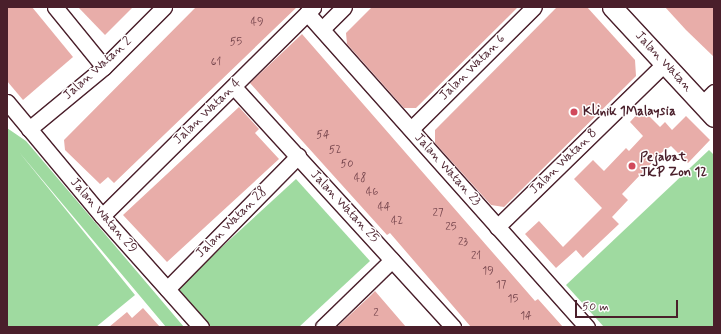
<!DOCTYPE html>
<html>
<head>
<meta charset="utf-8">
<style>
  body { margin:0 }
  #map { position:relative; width:721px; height:334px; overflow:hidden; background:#fff; font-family:Mynerve,sans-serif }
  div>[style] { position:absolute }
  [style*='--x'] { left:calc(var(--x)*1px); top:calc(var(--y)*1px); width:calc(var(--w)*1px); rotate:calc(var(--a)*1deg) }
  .green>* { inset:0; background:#9fdaa0 }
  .building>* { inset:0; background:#e8ada9 }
  .roads { filter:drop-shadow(1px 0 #4a1f2b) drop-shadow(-1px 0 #4a1f2b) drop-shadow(0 1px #4a1f2b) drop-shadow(0 -1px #4a1f2b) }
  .minor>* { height:15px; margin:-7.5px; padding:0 7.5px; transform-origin:7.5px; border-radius:7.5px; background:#fff }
  .tertiary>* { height:19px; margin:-9.5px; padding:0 9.5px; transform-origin:9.5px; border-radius:9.5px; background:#fff }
  .dots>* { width:11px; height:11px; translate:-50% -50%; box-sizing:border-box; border:2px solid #fff; border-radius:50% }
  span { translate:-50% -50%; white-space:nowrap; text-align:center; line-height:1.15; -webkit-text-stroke:3px #fff; paint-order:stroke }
  .number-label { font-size:11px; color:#72424a }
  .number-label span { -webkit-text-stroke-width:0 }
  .street-label { font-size:13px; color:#4a1f2b }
  .poi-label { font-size:13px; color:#4a1f2b; font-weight:700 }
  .left { translate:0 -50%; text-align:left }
  .frame { position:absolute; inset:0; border:8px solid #4a1f2b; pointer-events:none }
  .scale { position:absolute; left:575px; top:300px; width:103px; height:18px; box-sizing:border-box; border:2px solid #4a1f2b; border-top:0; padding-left:5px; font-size:12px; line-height:14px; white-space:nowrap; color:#4a1f2b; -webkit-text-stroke:3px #fff; paint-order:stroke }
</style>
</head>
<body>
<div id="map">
  <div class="green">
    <div style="clip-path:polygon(7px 128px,26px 141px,184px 327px,166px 327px,19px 152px,135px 295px,96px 327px,7px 327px)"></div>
    <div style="clip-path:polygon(709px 150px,714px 155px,714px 327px,604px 327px,566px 285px)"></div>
    <div style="clip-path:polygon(296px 179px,370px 261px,299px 327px,209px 327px,175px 290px)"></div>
  </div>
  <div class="building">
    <div style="clip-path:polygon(7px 7px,32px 7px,73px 57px,23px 100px,7px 81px)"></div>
    <div style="clip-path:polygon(78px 7px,133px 7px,105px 35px)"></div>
    <div style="clip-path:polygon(196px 7px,297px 7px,114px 183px,108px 177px,100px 184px,65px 150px,64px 140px)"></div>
    <div style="clip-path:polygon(372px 7px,518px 7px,416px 108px,404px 108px,347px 44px,346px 33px)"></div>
    <div style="clip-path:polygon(557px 7px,587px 7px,635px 60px,636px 76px,504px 207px,491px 205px,435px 143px,435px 130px)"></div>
    <div style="clip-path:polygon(665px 7px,714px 7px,714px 57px,686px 30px)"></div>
    <div style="clip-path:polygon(302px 34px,535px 301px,538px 299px,563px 327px,471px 327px,390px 233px,387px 235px,250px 83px)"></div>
    <div style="clip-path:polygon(239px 107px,259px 129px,255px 133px,279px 159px,167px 262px,123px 215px)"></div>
    <div style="clip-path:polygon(642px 109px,660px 127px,665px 122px,672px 130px,686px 116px,710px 140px,688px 163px,671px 146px,661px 153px,622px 194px,628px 200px,612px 217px,619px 224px,583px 258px,576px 250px,556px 268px,525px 234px,539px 221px,563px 247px,602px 208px,574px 179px,593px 160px,604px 171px,626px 148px,629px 151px,643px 136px,630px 122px)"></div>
    <div style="clip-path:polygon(375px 291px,406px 327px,337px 327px,368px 298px)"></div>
    <div style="clip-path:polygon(143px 308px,160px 327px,109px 327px,127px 312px,132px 318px)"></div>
  </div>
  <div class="roads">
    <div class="minor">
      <div style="--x:55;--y:7;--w:77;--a:50.8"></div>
      <div style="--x:307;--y:13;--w:421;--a:48.3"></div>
      <div style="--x:322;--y:29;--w:31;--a:-45"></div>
      <div style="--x:234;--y:87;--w:325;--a:47.6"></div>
      <div style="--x:7;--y:102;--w:148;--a:50.2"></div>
      <div style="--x:102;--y:216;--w:149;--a:48.3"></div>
      <div style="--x:702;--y:104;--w:17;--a:-45"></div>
      <div style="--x:29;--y:129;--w:97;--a:-39.6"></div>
      <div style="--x:104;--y:67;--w:85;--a:-45"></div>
      <div style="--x:411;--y:129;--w:173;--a:-44.8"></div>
      <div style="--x:102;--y:216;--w:297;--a:-44.7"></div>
      <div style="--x:497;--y:227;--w:235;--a:-44.3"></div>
      <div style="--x:167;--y:289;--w:187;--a:-45.4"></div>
      <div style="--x:323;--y:327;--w:96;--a:-44.2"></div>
    </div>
    <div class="tertiary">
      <div style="--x:612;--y:7;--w:150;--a:47.2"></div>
    </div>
  </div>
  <div class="dots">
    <div style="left:574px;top:112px;background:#d1495b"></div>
    <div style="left:632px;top:166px;background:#d1495b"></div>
  </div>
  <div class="number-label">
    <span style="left:257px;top:22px">49</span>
    <span style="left:236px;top:42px">55</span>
    <span style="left:216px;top:62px">61</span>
    <span style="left:323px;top:135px">54</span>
    <span style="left:335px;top:150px">52</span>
    <span style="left:347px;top:164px">50</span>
    <span style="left:360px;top:178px">48</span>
    <span style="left:372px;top:192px">46</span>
    <span style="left:384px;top:207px">44</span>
    <span style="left:438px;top:213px">27</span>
    <span style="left:397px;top:221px">42</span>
    <span style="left:451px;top:227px">25</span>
    <span style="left:463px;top:242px">23</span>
    <span style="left:476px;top:256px">21</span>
    <span style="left:488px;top:271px">19</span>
    <span style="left:501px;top:285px">17</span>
    <span style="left:513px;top:299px">15</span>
    <span style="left:376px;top:313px">2</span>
    <span style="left:526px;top:316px">14</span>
  </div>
  <div class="street-label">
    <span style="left:663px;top:62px;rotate:47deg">Jalan Watan</span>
    <span style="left:473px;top:68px;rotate:-45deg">Jalan Watan 6</span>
    <span style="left:98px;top:69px;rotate:-42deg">Jalan Watan 2</span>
    <span style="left:208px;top:112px;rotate:-44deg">Jalan Watan 4</span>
    <span style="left:564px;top:162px;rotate:-44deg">Jalan Watan 8</span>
    <span style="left:447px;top:170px;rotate:48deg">Jalan Watan 23</span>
    <span style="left:344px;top:207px;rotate:47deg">Jalan Watan 25</span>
    <span style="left:103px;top:216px;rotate:49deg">Jalan Watan 29</span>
    <span style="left:232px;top:223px;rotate:-45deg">Jalan Watan 28</span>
  </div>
  <div class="poi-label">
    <span class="left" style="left:583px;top:112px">Klinik 1Malaysia</span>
    <span class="left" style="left:640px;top:166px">Pejabat<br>JKP Zon 12</span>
  </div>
  <div class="frame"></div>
  <div class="scale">50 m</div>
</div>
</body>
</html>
